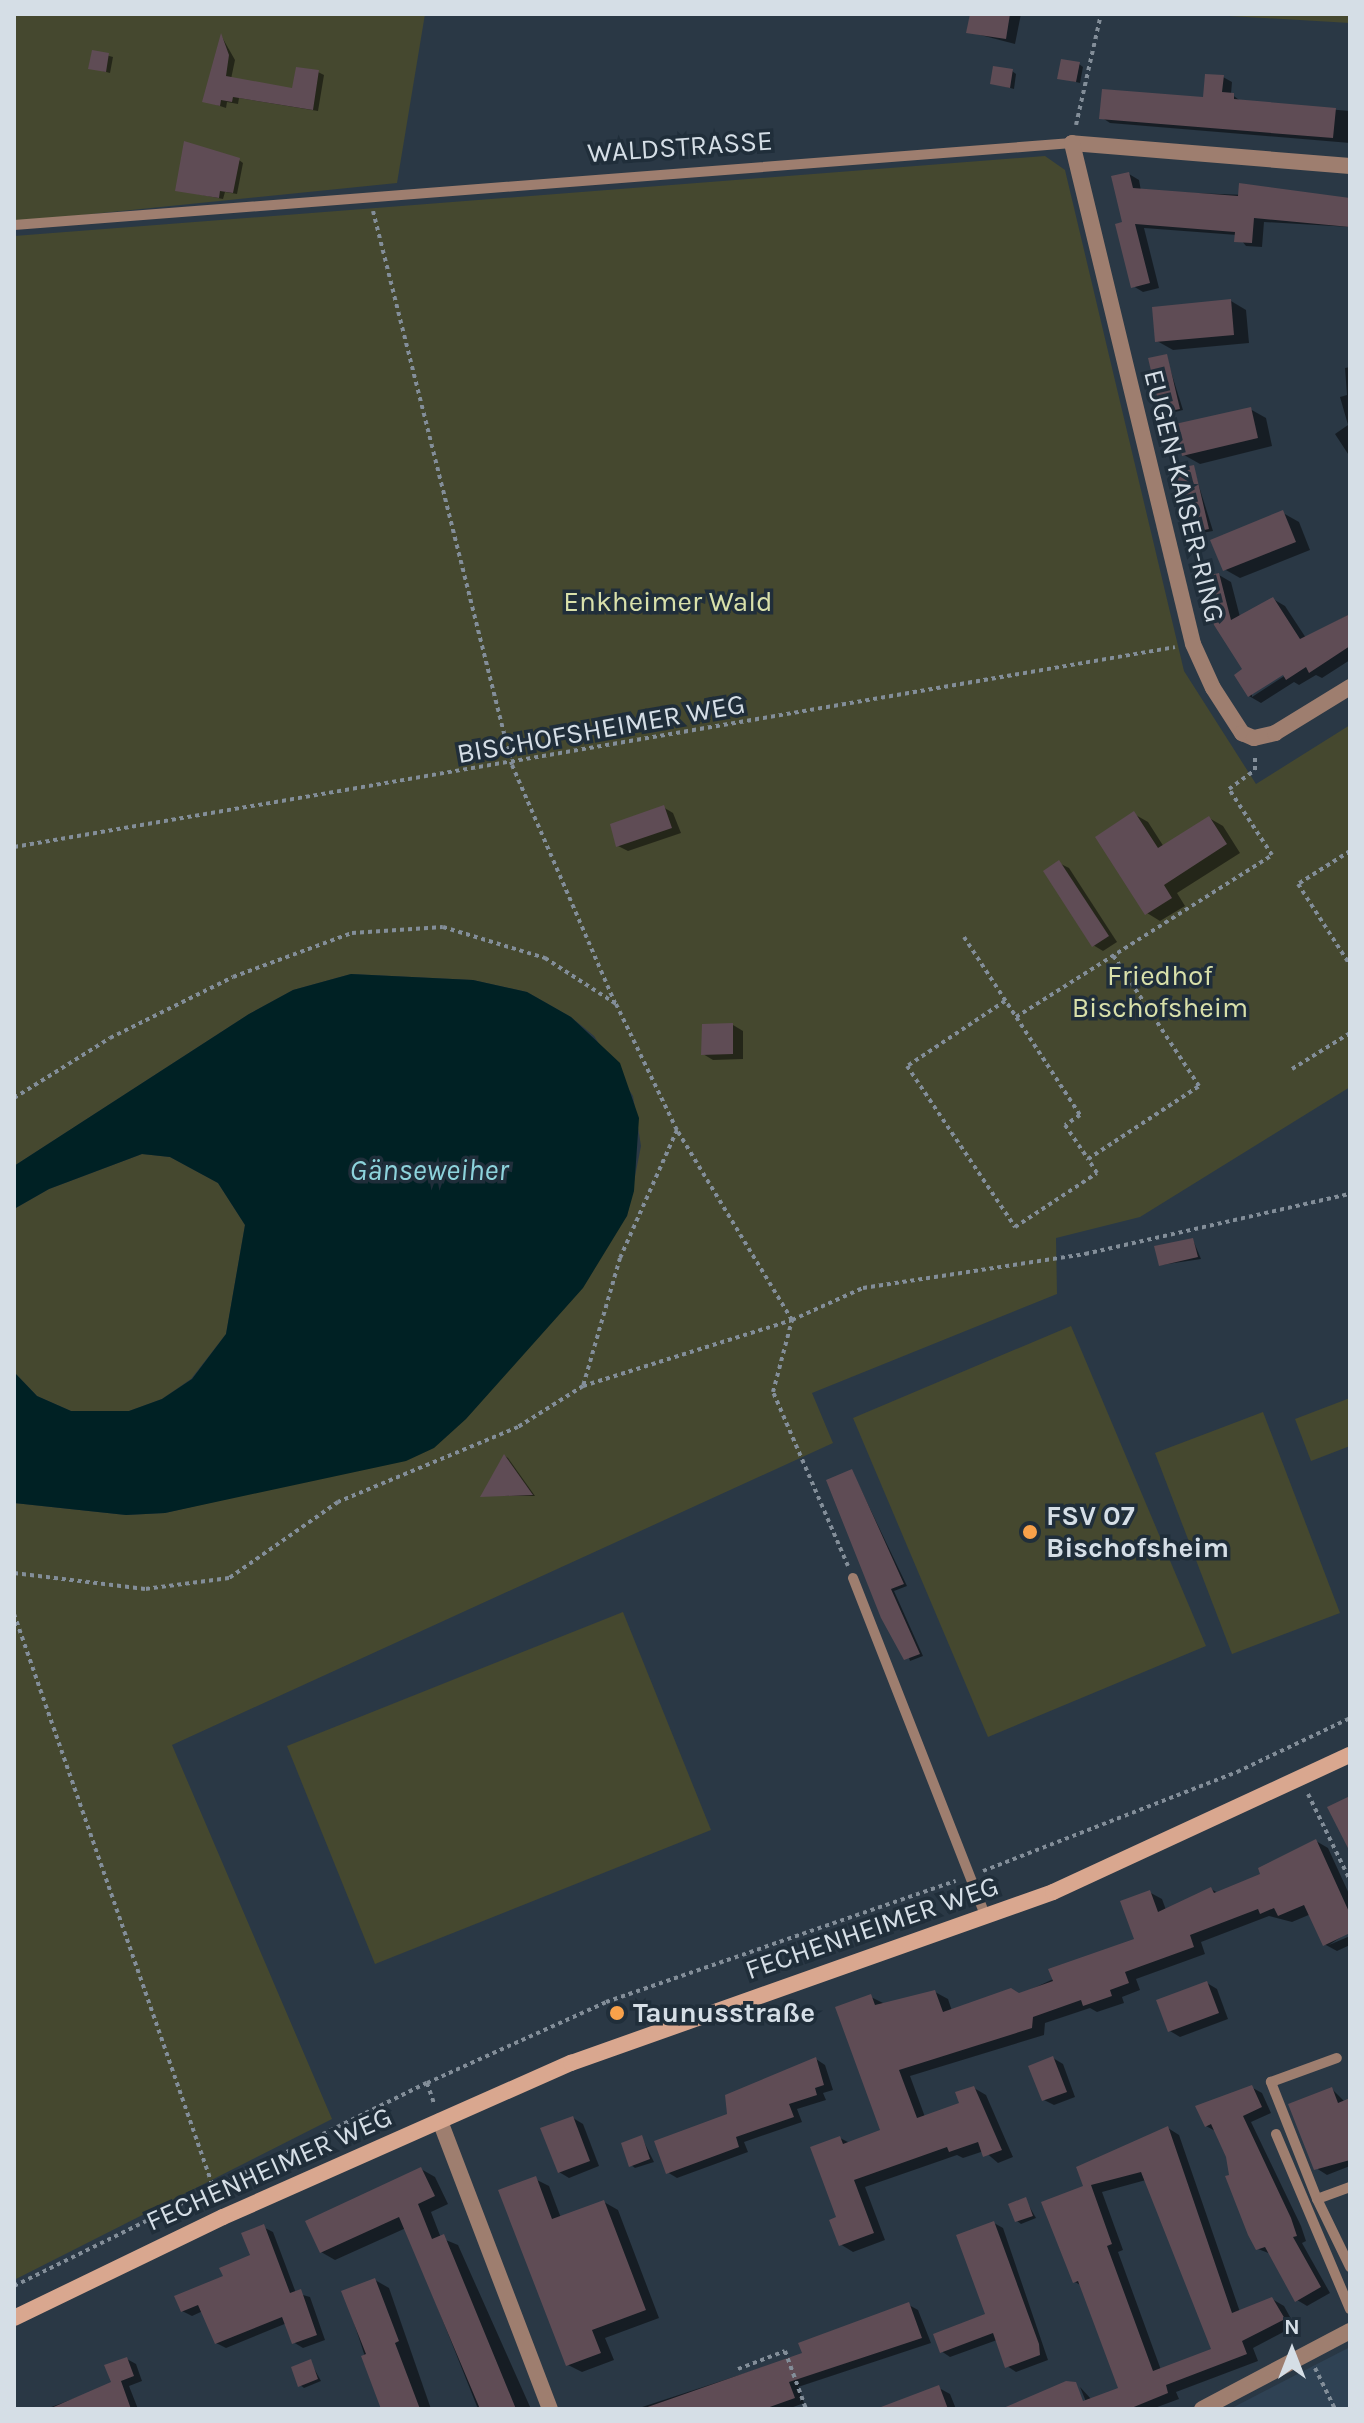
<!DOCTYPE html>
<html>
<head>
<meta charset="utf-8">
<style>
  body { margin:0 }
  #map { position:relative; width:1364px; height:2423px; overflow:hidden; background:#2a3845; font-family:Karla,sans-serif }
  div>[style] { position:absolute }
  [style*='--x'] { left:calc(var(--x)*1px); top:calc(var(--y)*1px); width:calc(var(--w)*1px); rotate:calc(var(--a)*1deg) }
  .built>* { inset:0; background:#2f4254 }
  .green>* { inset:0; background:#45482f }
  .water>* { inset:0; background:#002124 }
  .shadow>* { inset:0; background:#0007 }
  .building>* { inset:0; background:#5f4c55 }
  .path>* { height:4px; margin-top:-2px; transform-origin:0; background:repeating-linear-gradient(90deg,#838e99 0 4px,transparent 0 8px) }
  .lane>* { height:10px; margin:-5px; padding:0 5px; transform-origin:5px; border-radius:5px; background:#9e7e6f }
  .street>* { height:16px; margin:-8px; padding:0 8px; transform-origin:8px; border-radius:8px; background:#9e7e6f }
  .secondary>* { height:16px; margin:-8px; padding:0 8px; transform-origin:8px; border-radius:8px; background:#d9a78f }
  .dots>* { width:22px; height:22px; translate:-50% -50%; box-sizing:border-box; border:4px solid #202e3a; border-radius:50% }
  span { translate:-50% -50%; white-space:nowrap; text-align:center; line-height:1.15; -webkit-text-stroke:7px #202e3a; paint-order:stroke }
  .street-label { font-size:28px; color:#d5dee6 }
  .park-label { font-size:28px; color:#d9e0aa }
  .poi-label { font-size:28px; color:#d5dee6; font-weight:700 }
  .left { translate:0 -50%; text-align:left }
  .water-label { font-size:30px; color:#8dd3dc; font-style:italic }
  .frame { position:absolute; inset:0; border:16px solid #d5dee6; pointer-events:none }
  .north { position:absolute; left:1252px; top:2311px; width:80px; height:80px; -webkit-text-stroke:6px #202e3a; paint-order:stroke; rotate:0deg; font-size:22px; font-weight:700; line-height:32px; text-align:center; color:#d5dee6 }
  .north::after { content:''; display:block; margin:auto; width:28px; height:36px; background:#d5dee6; clip-path:polygon(50% 0,100% 100%,50% 72%,0 100%) }
</style>
</head>
<body>
<div id="map">
  <div class="built">
    <div style="clip-path:polygon(1350px 2347px,1350px 2409px,1230px 2409px)"></div>
  </div>
  <div class="green">
    <div style="clip-path:polygon(14px 14px,425px 14px,397px 183px,14px 222px)"></div>
    <div style="clip-path:polygon(1195px 14px,1350px 14px,1350px 23px)"></div>
    <div style="clip-path:polygon(1045px 156px,1065px 170px,1184px 671px,1256px 784px,1350px 725px,1350px 1087px,1140px 1217px,1056px 1238px,1057px 1294px,812px 1393px,833px 1443px,172px 1745px,332px 2119px,14px 2280px,14px 1503px,126px 1515px,165px 1513px,295px 1483px,627px 1216px,641px 1146px,633px 1096px,594px 1036px,571px 1017px,527px 992px,473px 980px,351px 974px,293px 990px,249px 1014px,14px 1166px,14px 236px)"></div>
    <div style="clip-path:polygon(142px 1154px,170px 1157px,218px 1183px,245px 1225px,226px 1334px,191px 1379px,162px 1399px,129px 1411px,71px 1411px,37px 1396px,14px 1372px,14px 1209px,49px 1189px)"></div>
    <div style="clip-path:polygon(1071px 1326px,1206px 1646px,988px 1737px,853px 1418px)"></div>
    <div style="clip-path:polygon(1350px 1398px,1350px 1446px,1311px 1461px,1295px 1419px)"></div>
    <div style="clip-path:polygon(1263px 1412px,1340px 1613px,1232px 1654px,1155px 1453px)"></div>
    <div style="clip-path:polygon(623px 1612px,711px 1830px,375px 1964px,287px 1746px)"></div>
  </div>
  <div class="water">
    <div style="clip-path:polygon(351px 974px,473px 980px,527px 992px,571px 1017px,620px 1063px,639px 1118px,634px 1191px,627px 1216px,583px 1288px,466px 1419px,434px 1448px,406px 1461px,165px 1513px,126px 1515px,14px 1503px,14px 1372px,37px 1396px,71px 1411px,129px 1411px,162px 1399px,192px 1379px,226px 1334px,245px 1225px,218px 1183px,170px 1157px,142px 1154px,49px 1189px,14px 1209px,14px 1166px,249px 1014px,293px 990px)"></div>
  </div>
  <div class="shadow">
    <div style="clip-path:polygon(972px 14px,1021px 14px,1015px 44px,969px 32px)"></div>
    <div style="clip-path:polygon(222px 37px,235px 60px,231px 79px,294px 90px,318px 72px,324px 75px,318px 111px,239px 98px,238px 104px,227px 102px,226px 108px,205px 101px)"></div>
    <div style="clip-path:polygon(94px 52px,113px 57px,110px 73px,91px 68px)"></div>
    <div style="clip-path:polygon(1079px 64px,1083px 67px,1080px 83px,1059px 78px)"></div>
    <div style="clip-path:polygon(1012px 71px,1016px 74px,1014px 89px,992px 83px)"></div>
    <div style="clip-path:polygon(1223px 77px,1232px 82px,1231px 94px,1242px 102px,1350px 111px,1350px 143px,1110px 123px,1101px 117px,1205px 99px)"></div>
    <div style="clip-path:polygon(239px 160px,243px 163px,237px 194px,225px 192px,223px 199px,177px 190px)"></div>
    <div style="clip-path:polygon(1129px 174px,1139px 180px,1141px 191px,1350px 199px,1350px 227px,1264px 222px,1262px 247px,1246px 246px,1237px 235px,1144px 228px,1159px 288px,1143px 292px,1133px 286px,1124px 223px)"></div>
    <div style="clip-path:polygon(1231px 301px,1246px 310px,1249px 343px,1173px 350px,1157px 341px)"></div>
    <div style="clip-path:polygon(1166px 356px,1183px 410px,1167px 414px,1163px 412px)"></div>
    <div style="clip-path:polygon(1345px 368px,1350px 367px,1350px 457px,1335px 434px,1348px 425px,1340px 397px,1347px 395px)"></div>
    <div style="clip-path:polygon(1250px 409px,1266px 418px,1272px 446px,1200px 464px,1184px 455px)"></div>
    <div style="clip-path:polygon(1193px 467px,1213px 531px,1196px 534px,1192px 532px)"></div>
    <div style="clip-path:polygon(1283px 513px,1299px 522px,1310px 550px,1240px 578px,1224px 569px)"></div>
    <div style="clip-path:polygon(evenodd,1219px 575px,1231px 582px,1240px 617px,1273px 599px,1285px 606px,1306px 638px,1350px 614px,1350px 660px,1322px 678px,1316px 675px,1299px 685px,1294px 682px,1261px 703px,1249px 696px,1245px 670px,1216px 624px,1219px 575px,1290px 668px,1292px 671px,1252px 697px,1252px 692px,1290px 668px)"></div>
    <div style="clip-path:polygon(663px 807px,673px 813px,681px 833px,628px 851px,618px 846px)"></div>
    <div style="clip-path:polygon(1134px 814px,1148px 822px,1164px 847px,1209px 818px,1223px 826px,1240px 853px,1177px 893px,1185px 906px,1160px 921px,1147px 913px)"></div>
    <div style="clip-path:polygon(1059px 863px,1069px 868px,1117px 942px,1103px 951px,1093px 945px)"></div>
    <div style="clip-path:polygon(733px 1025px,743px 1031px,743px 1059px,713px 1060px,703px 1054px)"></div>
    <div style="clip-path:polygon(1193px 1240px,1201px 1259px,1161px 1265px)"></div>
    <div style="clip-path:polygon(505px 1456px,508px 1458px,535px 1496px,483px 1496px)"></div>
    <div style="clip-path:polygon(852px 1471px,907px 1586px,894px 1591px,923px 1656px,910px 1661px)"></div>
    <div style="clip-path:polygon(1316px 1841px,1328px 1848px,1350px 1896px,1350px 1931px,1329px 1945px,1350px 1936px,1350px 1945px,1337px 1951px,1324px 1944px,1311px 1914px,1292px 1922px,1269px 1916px,1201px 1942px,1205px 1954px,1136px 1979px,1140px 1990px,1122px 1997px,1124px 2003px,1097px 2012px,1090px 2008px,1045px 2023px,1044px 2035px,910px 2076px,925px 2117px,961px 2104px,974px 2088px,986px 2095px,1013px 2157px,998px 2163px,984px 2151px,963px 2158px,957px 2155px,865px 2187px,885px 2240px,853px 2252px,840px 2244px,840px 2138px,850px 2143px,882px 2132px,871px 1997px,885px 2004px,935px 1992px,948px 1999px,952px 2011px,1019px 1995px,1137px 1940px,1149px 1892px,1162px 1899px,1166px 1910px,1211px 1889px,1218px 1893px,1263px 1875px)"></div>
    <div style="clip-path:polygon(1207px 1983px,1217px 1989px,1228px 2019px,1180px 2037px,1170px 2031px)"></div>
    <div style="clip-path:polygon(1053px 2058px,1063px 2064px,1075px 2097px,1054px 2105px,1044px 2100px)"></div>
    <div style="clip-path:polygon(816px 2059px,825px 2065px,833px 2090px,823px 2093px,826px 2100px,797px 2109px,802px 2122px,744px 2142px,748px 2152px,677px 2178px,667px 2172px)"></div>
    <div style="clip-path:polygon(1251px 2087px,1262px 2093px,1271px 2113px,1251px 2122px,1301px 2226px,1306px 2241px,1302px 2243px,1330px 2293px,1307px 2306px,1297px 2300px,1271px 2254px,1258px 2249px,1228px 2156px,1217px 2132px,1206px 2126px)"></div>
    <div style="clip-path:polygon(1332px 2089px,1345px 2102px,1350px 2101px,1350px 2166px,1327px 2175px,1316px 2168px)"></div>
    <div style="clip-path:polygon(573px 2118px,583px 2124px,599px 2166px,569px 2178px,559px 2172px)"></div>
    <div style="clip-path:polygon(evenodd,1168px 2128px,1179px 2135px,1240px 2312px,1272px 2299px,1284px 2306px,1295px 2326px,1253px 2348px,1258px 2361px,1176px 2392px,1179px 2399px,1152px 2409px,1089px 2409px,1080px 2387px,1092px 2400px,1120px 2389px,1082px 2286px,1075px 2282px,1085px 2188px,1168px 2128px,1146px 2180px,1214px 2350px,1161px 2370px,1118px 2252px,1123px 2250px,1102px 2192px,1146px 2180px)"></div>
    <div style="clip-path:polygon(642px 2138px,654px 2162px,635px 2168px,631px 2165px)"></div>
    <div style="clip-path:polygon(421px 2169px,435px 2177px,448px 2204px,431px 2212px,441px 2238px,458px 2245px,531px 2409px,478px 2409px,406px 2228px,335px 2260px,321px 2252px)"></div>
    <div style="clip-path:polygon(535px 2179px,549px 2186px,561px 2218px,604px 2202px,618px 2210px,659px 2318px,605px 2338px,614px 2360px,582px 2372px,568px 2365px)"></div>
    <div style="clip-path:polygon(1025px 2199px,1036px 2218px,1021px 2224px,1017px 2221px)"></div>
    <div style="clip-path:polygon(994px 2223px,1003px 2228px,1048px 2360px,1016px 2372px,1007px 2366px,997px 2340px,950px 2357px,941px 2351px,988px 2316px)"></div>
    <div style="clip-path:polygon(263px 2227px,273px 2232px,296px 2293px,310px 2297px,325px 2340px,303px 2348px,293px 2342px,287px 2323px,226px 2348px,216px 2343px,203px 2311px,192px 2316px,182px 2311px,252px 2256px)"></div>
    <div style="clip-path:polygon(375px 2280px,389px 2288px,431px 2409px,382px 2409px,344px 2292px)"></div>
    <div style="clip-path:polygon(909px 2305px,918px 2310px,931px 2343px,798px 2387px,804px 2403px,788px 2409px,636px 2409px,804px 2354px)"></div>
    <div style="clip-path:polygon(127px 2359px,136px 2364px,142px 2381px,129px 2386px,138px 2409px,46px 2409px,113px 2384px)"></div>
    <div style="clip-path:polygon(310px 2361px,321px 2381px,304px 2388px,300px 2385px)"></div>
    <div style="clip-path:polygon(939px 2388px,950px 2394px,956px 2409px,884px 2409px)"></div>
  </div>
  <div class="building">
    <div style="clip-path:polygon(970px 14px,1010px 14px,1006px 39px,966px 33px)"></div>
    <div style="clip-path:polygon(221px 33px,229px 55px,226px 76px,292px 88px,296px 67px,319px 70px,313px 110px,233px 97px,232px 102px,221px 100px,220px 106px,202px 102px)"></div>
    <div style="clip-path:polygon(92px 50px,109px 53px,106px 72px,88px 69px)"></div>
    <div style="clip-path:polygon(1061px 59px,1080px 62px,1076px 82px,1057px 79px)"></div>
    <div style="clip-path:polygon(993px 66px,1013px 69px,1010px 88px,990px 84px)"></div>
    <div style="clip-path:polygon(1205px 74px,1224px 75px,1222px 92px,1234px 93px,1234px 99px,1336px 108px,1333px 138px,1099px 119px,1102px 89px,1203px 97px)"></div>
    <div style="clip-path:polygon(184px 141px,240px 158px,233px 193px,220px 191px,219px 198px,175px 191px)"></div>
    <div style="clip-path:polygon(1129px 172px,1133px 188px,1238px 196px,1239px 183px,1350px 198px,1350px 227px,1254px 218px,1252px 243px,1234px 242px,1235px 232px,1135px 224px,1150px 283px,1131px 288px,1115px 224px,1122px 222px,1111px 176px)"></div>
    <div style="clip-path:polygon(1231px 299px,1234px 335px,1155px 342px,1152px 307px)"></div>
    <div style="clip-path:polygon(1167px 354px,1180px 409px,1161px 413px,1148px 358px)"></div>
    <div style="clip-path:polygon(1251px 407px,1258px 438px,1182px 456px,1175px 424px)"></div>
    <div style="clip-path:polygon(1194px 465px,1209px 529px,1190px 533px,1175px 469px)"></div>
    <div style="clip-path:polygon(1283px 510px,1296px 542px,1223px 571px,1210px 540px)"></div>
    <div style="clip-path:polygon(1219px 573px,1231px 620px,1273px 597px,1300px 639px,1350px 614px,1350px 646px,1309px 673px,1306px 667px,1286px 680px,1283px 675px,1248px 697px,1234px 675px,1242px 669px,1214px 625px,1202px 577px)"></div>
    <div style="clip-path:polygon(664px 805px,672px 828px,616px 847px,610px 824px)"></div>
    <div style="clip-path:polygon(1134px 811px,1158px 848px,1209px 816px,1227px 844px,1164px 885px,1172px 898px,1145px 915px,1095px 837px)"></div>
    <div style="clip-path:polygon(1059px 860px,1109px 936px,1092px 947px,1043px 871px)"></div>
    <div style="clip-path:polygon(733px 1023px,733px 1054px,701px 1055px,702px 1024px)"></div>
    <div style="clip-path:polygon(1193px 1238px,1198px 1257px,1159px 1266px,1154px 1246px)"></div>
    <div style="clip-path:polygon(504px 1454px,533px 1495px,480px 1497px)"></div>
    <div style="clip-path:polygon(852px 1469px,904px 1584px,891px 1589px,920px 1654px,904px 1660px,881px 1618px,826px 1480px)"></div>
    <div style="clip-path:polygon(1350px 1796px,1350px 1852px,1327px 1807px)"></div>
    <div style="clip-path:polygon(1316px 1839px,1350px 1914px,1350px 1933px,1323px 1946px,1304px 1905px,1278px 1916px,1274px 1908px,1260px 1914px,1258px 1909px,1190px 1935px,1194px 1947px,1125px 1972px,1129px 1983px,1110px 1990px,1112px 1996px,1083px 2006px,1081px 2000px,1033px 2017px,1032px 2028px,899px 2070px,917px 2118px,959px 2103px,955px 2092px,974px 2086px,1002px 2150px,983px 2157px,978px 2142px,949px 2152px,947px 2147px,854px 2180px,874px 2233px,839px 2246px,829px 2220px,836px 2217px,810px 2147px,840px 2136px,843px 2144px,880px 2130px,835px 2007px,871px 1994px,875px 2005px,935px 1990px,943px 2012px,1011px 1988px,1019px 1993px,1053px 1981px,1048px 1969px,1134px 1939px,1120px 1901px,1150px 1890px,1158px 1912px,1211px 1887px,1214px 1893px,1260px 1874px,1258px 1868px)"></div>
    <div style="clip-path:polygon(1207px 1981px,1219px 2013px,1168px 2032px,1156px 2000px)"></div>
    <div style="clip-path:polygon(1053px 2056px,1067px 2092px,1042px 2101px,1028px 2066px)"></div>
    <div style="clip-path:polygon(816px 2057px,824px 2085px,815px 2088px,817px 2095px,789px 2104px,794px 2117px,736px 2137px,739px 2147px,666px 2174px,654px 2141px,727px 2114px,725px 2095px)"></div>
    <div style="clip-path:polygon(1252px 2085px,1262px 2107px,1243px 2116px,1291px 2218px,1297px 2236px,1293px 2237px,1321px 2287px,1295px 2302px,1265px 2247px,1256px 2250px,1248px 2235px,1225px 2176px,1229px 2175px,1226px 2157px,1211px 2124px,1205px 2127px,1195px 2106px)"></div>
    <div style="clip-path:polygon(1332px 2087px,1338px 2103px,1350px 2098px,1350px 2160px,1314px 2170px,1288px 2104px)"></div>
    <div style="clip-path:polygon(573px 2116px,590px 2161px,558px 2173px,540px 2128px)"></div>
    <div style="clip-path:polygon(evenodd,1168px 2126px,1232px 2313px,1272px 2297px,1285px 2319px,1242px 2341px,1247px 2354px,1166px 2385px,1168px 2393px,1129px 2409px,1001px 2409px,1066px 2381px,1076px 2382px,1083px 2401px,1118px 2388px,1078px 2281px,1073px 2283px,1041px 2202px,1083px 2186px,1076px 2167px,1168px 2126px,1141px 2172px,1211px 2349px,1153px 2371px,1107px 2246px,1112px 2244px,1091px 2185px,1141px 2172px)"></div>
    <div style="clip-path:polygon(642px 2135px,650px 2159px,629px 2167px,621px 2143px)"></div>
    <div style="clip-path:polygon(421px 2167px,435px 2196px,418px 2204px,432px 2239px,444px 2234px,516px 2409px,480px 2409px,399px 2217px,320px 2253px,305px 2221px)"></div>
    <div style="clip-path:polygon(536px 2176px,552px 2219px,604px 2200px,646px 2310px,592px 2330px,601px 2353px,566px 2366px,498px 2190px)"></div>
    <div style="clip-path:polygon(1026px 2197px,1033px 2216px,1015px 2222px,1008px 2204px)"></div>
    <div style="clip-path:polygon(994px 2221px,1039px 2344px,1040px 2355px,1005px 2368px,993px 2333px,940px 2353px,933px 2334px,985px 2314px,956px 2235px)"></div>
    <div style="clip-path:polygon(264px 2224px,290px 2293px,301px 2289px,317px 2335px,292px 2344px,282px 2317px,215px 2344px,198px 2305px,181px 2312px,174px 2296px,223px 2276px,219px 2268px,250px 2255px,241px 2233px)"></div>
    <div style="clip-path:polygon(375px 2278px,399px 2341px,395px 2343px,420px 2409px,381px 2409px,361px 2356px,366px 2354px,341px 2291px)"></div>
    <div style="clip-path:polygon(909px 2302px,922px 2338px,789px 2382px,795px 2398px,764px 2409px,642px 2409px,802px 2353px,798px 2343px)"></div>
    <div style="clip-path:polygon(127px 2357px,134px 2376px,121px 2381px,131px 2409px,49px 2409px,111px 2382px,104px 2365px)"></div>
    <div style="clip-path:polygon(311px 2359px,318px 2379px,298px 2387px,291px 2367px)"></div>
    <div style="clip-path:polygon(939px 2385px,948px 2409px,882px 2409px,881px 2407px)"></div>
  </div>
  <div class="path">
    <div style="--x:1076;--y:125;--w:114;--a:-77.3"></div>
    <div style="--x:373;--y:211;--w:571;--a:75.92"></div>
    <div style="--x:512;--y:765;--w:259;--a:66.6"></div>
    <div style="--x:14;--y:847;--w:1178;--a:-9.77"></div>
    <div style="--x:1350;--y:851;--w:62;--a:147.6"></div>
    <div style="--x:1298;--y:884;--w:96;--a:57.3"></div>
    <div style="--x:964;--y:937;--w:212;--a:56.9"></div>
    <div style="--x:1080;--y:1115;--w:18;--a:146"></div>
    <div style="--x:1065;--y:1125;--w:41;--a:55.9"></div>
    <div style="--x:1088;--y:1159;--w:133;--a:-33.3"></div>
    <div style="--x:1199;--y:1086;--w:157;--a:-123.3"></div>
    <div style="--x:1005;--y:1001;--w:118;--a:146.4"></div>
    <div style="--x:907;--y:1066;--w:194;--a:56.1"></div>
    <div style="--x:1015;--y:1227;--w:98;--a:-33.4"></div>
    <div style="--x:1097;--y:1173;--w:17;--a:-123"></div>
    <div style="--x:1016;--y:1017;--w:303;--a:-32.3"></div>
    <div style="--x:1272;--y:855;--w:79;--a:-123.1"></div>
    <div style="--x:1229;--y:789;--w:32;--a:-36"></div>
    <div style="--x:1255;--y:770;--w:13;--a:-90"></div>
    <div style="--x:1292;--y:1069;--w:68;--a:-31.8"></div>
    <div style="--x:14;--y:1098;--w:113;--a:-32"></div>
    <div style="--x:110;--y:1038;--w:137;--a:-26.4"></div>
    <div style="--x:233;--y:977;--w:127;--a:-20.3"></div>
    <div style="--x:352;--y:933;--w:91;--a:-3.8"></div>
    <div style="--x:443;--y:927;--w:107;--a:16.9"></div>
    <div style="--x:545;--y:958;--w:85;--a:32.9"></div>
    <div style="--x:616;--y:1004;--w:140;--a:64.2"></div>
    <div style="--x:677;--y:1130;--w:140;--a:114"></div>
    <div style="--x:620;--y:1258;--w:133;--a:106.1"></div>
    <div style="--x:583;--y:1386;--w:77;--a:147.8"></div>
    <div style="--x:518;--y:1427;--w:195;--a:157.4"></div>
    <div style="--x:338;--y:1502;--w:133;--a:145.1"></div>
    <div style="--x:229;--y:1578;--w:85;--a:172.5"></div>
    <div style="--x:145;--y:1589;--w:132;--a:-173"></div>
    <div style="--x:583;--y:1386;--w:219;--a:-17.5"></div>
    <div style="--x:792;--y:1320;--w:222;--a:-121.2"></div>
    <div style="--x:848;--y:1566;--w:189;--a:-113.3"></div>
    <div style="--x:773;--y:1392;--w:74;--a:-75.2"></div>
    <div style="--x:792;--y:1320;--w:78;--a:-24.3"></div>
    <div style="--x:863;--y:1288;--w:225;--a:-8.7"></div>
    <div style="--x:1085;--y:1254;--w:272;--a:-12.8"></div>
    <div style="--x:14;--y:1614;--w:621;--a:70.84"></div>
    <div style="--x:1308;--y:1794;--w:96;--a:64"></div>
    <div style="--x:983;--y:1871;--w:273;--a:-21.3"></div>
    <div style="--x:1237;--y:1772;--w:125;--a:-25.5"></div>
    <div style="--x:427;--y:2083;--w:21;--a:71"></div>
    <div style="--x:14;--y:2286;--w:460;--a:-26.2"></div>
    <div style="--x:427;--y:2083;--w:196;--a:-24.3"></div>
    <div style="--x:606;--y:2002;--w:370;--a:-19.1"></div>
    <div style="--x:1315;--y:2368;--w:46;--a:64"></div>
    <div style="--x:738;--y:2369;--w:50;--a:-21"></div>
    <div style="--x:785;--y:2351;--w:62;--a:70.1"></div>
  </div>
  <div class="lane">
    <div style="--x:14;--y:225;--w:1061;--a:-4.43"></div>
    <div style="--x:853;--y:1578;--w:364;--a:68.6"></div>
    <div style="--x:1276;--y:2134;--w:190;--a:67.1"></div>
    <div style="--x:1350;--y:2187;--w:35;--a:160"></div>
    <div style="--x:1317;--y:2199;--w:76;--a:64.1"></div>
    <div style="--x:1317;--y:2199;--w:126;--a:-111.5"></div>
    <div style="--x:1271;--y:2082;--w:70;--a:-20"></div>
  </div>
  <div class="street">
    <div style="--x:1350;--y:166;--w:279;--a:-175.3"></div>
    <div style="--x:1072;--y:143;--w:515;--a:76.42"></div>
    <div style="--x:1193;--y:644;--w:48;--a:65.6"></div>
    <div style="--x:1213;--y:688;--w:54;--a:57.2"></div>
    <div style="--x:1242;--y:733;--w:13;--a:23"></div>
    <div style="--x:1254;--y:738;--w:22;--a:-13"></div>
    <div style="--x:1275;--y:733;--w:88;--a:-31.5"></div>
    <div style="--x:440;--y:2121;--w:308;--a:69.1"></div>
    <div style="--x:1202;--y:2409;--w:167;--a:-27.8"></div>
  </div>
  <div class="secondary">
    <div style="--x:14;--y:2318;--w:232;--a:-25.8"></div>
    <div style="--x:223;--y:2217;--w:381;--a:-23.9"></div>
    <div style="--x:571;--y:2063;--w:511;--a:-19.53"></div>
    <div style="--x:1053;--y:1892;--w:327;--a:-24.8"></div>
  </div>
  <div class="dots">
    <div style="left:1030px;top:1532px;background:#f8a14a"></div>
    <div style="left:617px;top:2013px;background:#f8a14a"></div>
  </div>
  <div class="street-label">
    <span style="left:680px;top:147px;rotate:-4deg">WALDSTRASSE</span>
    <span style="left:1184px;top:496px;rotate:76deg">EUGEN-KAISER-RING</span>
    <span style="left:601px;top:729px;rotate:-10deg">BISCHOFSHEIMER WEG</span>
    <span style="left:872px;top:1928px;rotate:-19deg">FECHENHEIMER WEG</span>
    <span style="left:269px;top:2169px;rotate:-24deg">FECHENHEIMER WEG</span>
  </div>
  <div class="park-label">
    <span style="left:668px;top:602px">Enkheimer Wald</span>
    <span style="left:1160px;top:992px">Friedhof<br>Bischofsheim</span>
  </div>
  <div class="poi-label">
    <span class="left" style="left:1046px;top:1532px">FSV 07<br>Bischofsheim</span>
    <span class="left" style="left:633px;top:2013px">Taunusstraße</span>
  </div>
  <div class="water-label">
    <span style="left:429px;top:1170px">Gänseweiher</span>
  </div>
  <div class="frame"></div>
  <div class="north">N</div>
</div>
</body>
</html>
